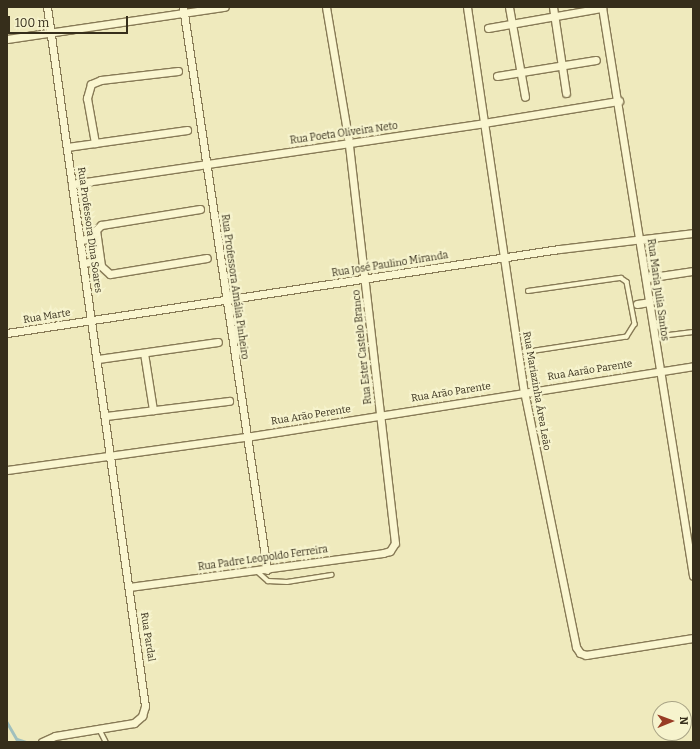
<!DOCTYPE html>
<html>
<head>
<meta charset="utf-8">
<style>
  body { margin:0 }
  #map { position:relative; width:700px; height:749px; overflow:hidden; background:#efeabd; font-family:Bitter,serif }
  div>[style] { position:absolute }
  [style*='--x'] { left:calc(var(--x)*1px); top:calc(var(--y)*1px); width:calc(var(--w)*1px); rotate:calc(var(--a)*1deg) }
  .stream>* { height:2.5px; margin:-1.25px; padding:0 1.25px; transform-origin:1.25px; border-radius:1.25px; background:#a1c0bd }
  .roads { filter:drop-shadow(1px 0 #877a56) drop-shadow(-1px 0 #877a56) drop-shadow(0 1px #877a56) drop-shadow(0 -1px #877a56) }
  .service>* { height:3.5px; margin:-1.75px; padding:0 1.75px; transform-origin:1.75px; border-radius:1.75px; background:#faf6d0 }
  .minor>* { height:7px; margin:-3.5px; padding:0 3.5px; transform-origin:3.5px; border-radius:3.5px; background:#faf6d0 }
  span { translate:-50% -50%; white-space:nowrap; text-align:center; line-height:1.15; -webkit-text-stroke:4px #f6f3cd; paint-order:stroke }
  .street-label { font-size:10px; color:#362e1b }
  .frame { position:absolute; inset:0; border:8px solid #362e1b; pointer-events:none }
  .north { position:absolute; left:652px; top:701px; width:40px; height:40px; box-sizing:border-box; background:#f6f3cd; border:1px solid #a9a486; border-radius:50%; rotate:89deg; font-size:11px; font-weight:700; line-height:16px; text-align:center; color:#362e1b }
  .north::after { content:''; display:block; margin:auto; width:14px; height:18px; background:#983b24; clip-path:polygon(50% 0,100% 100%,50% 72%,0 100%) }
  .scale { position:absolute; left:8px; top:16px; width:120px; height:18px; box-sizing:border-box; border:2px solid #362e1b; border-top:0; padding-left:5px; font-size:12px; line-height:14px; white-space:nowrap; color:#362e1b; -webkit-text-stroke:3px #f6f3cd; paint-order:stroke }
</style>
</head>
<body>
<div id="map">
  <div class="stream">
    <div style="--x:7;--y:722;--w:20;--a:60"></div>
    <div style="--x:17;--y:739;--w:9;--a:18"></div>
  </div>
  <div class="roads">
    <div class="service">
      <div style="--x:528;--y:291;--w:94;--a:-8"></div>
      <div style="--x:621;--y:278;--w:7;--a:34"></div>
      <div style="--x:627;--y:282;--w:43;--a:79.2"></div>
      <div style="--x:635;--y:324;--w:15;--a:122"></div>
      <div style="--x:627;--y:337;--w:92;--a:171.3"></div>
      <div style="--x:661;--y:336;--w:32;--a:-7"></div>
      <div style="--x:257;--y:571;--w:15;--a:42"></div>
      <div style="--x:268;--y:581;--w:19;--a:3"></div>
      <div style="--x:287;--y:582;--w:45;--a:-9"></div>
      <div style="--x:100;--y:730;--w:13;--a:63"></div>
    </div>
    <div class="minor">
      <div style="--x:183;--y:7;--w:569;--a:81.51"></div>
      <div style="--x:467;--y:7;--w:388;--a:81.6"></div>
      <div style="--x:524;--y:391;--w:261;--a:78.5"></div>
      <div style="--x:576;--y:647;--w:7;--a:56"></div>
      <div style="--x:580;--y:653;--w:6;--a:18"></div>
      <div style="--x:586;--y:655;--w:108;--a:-9"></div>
      <div style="--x:509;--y:7;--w:91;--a:79.9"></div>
      <div style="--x:553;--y:7;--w:87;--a:81.4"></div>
      <div style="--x:602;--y:7;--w:576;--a:80.91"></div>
      <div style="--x:488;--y:28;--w:116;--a:-10"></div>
      <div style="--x:7;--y:39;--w:220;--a:-8.4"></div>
      <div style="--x:178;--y:71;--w:78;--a:173.3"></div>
      <div style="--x:101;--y:80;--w:11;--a:158"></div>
      <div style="--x:91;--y:84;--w:15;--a:106"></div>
      <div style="--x:87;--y:98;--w:46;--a:79.9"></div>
      <div style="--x:95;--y:143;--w:93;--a:-8"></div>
      <div style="--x:497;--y:76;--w:100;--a:-9.2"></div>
      <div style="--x:67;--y:147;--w:28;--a:-8"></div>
      <div style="--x:72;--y:184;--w:416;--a:-8.4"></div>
      <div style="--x:484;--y:123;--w:137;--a:-9.3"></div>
      <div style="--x:200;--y:209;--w:100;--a:170.8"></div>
      <div style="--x:101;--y:225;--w:7;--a:135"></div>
      <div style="--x:96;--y:230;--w:36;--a:82"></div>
      <div style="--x:101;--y:266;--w:12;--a:42"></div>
      <div style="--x:110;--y:274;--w:98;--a:-9.4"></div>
      <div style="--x:80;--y:240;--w:17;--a:-7"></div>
      <div style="--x:84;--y:263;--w:16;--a:-11"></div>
      <div style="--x:646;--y:278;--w:48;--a:-8.5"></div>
      <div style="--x:637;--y:304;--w:12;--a:-9"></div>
      <div style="--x:7;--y:333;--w:558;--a:-8.65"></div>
      <div style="--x:559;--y:249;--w:135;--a:-6.8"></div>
      <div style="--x:144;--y:353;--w:58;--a:81"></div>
      <div style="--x:98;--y:359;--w:121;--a:-8.1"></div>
      <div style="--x:106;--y:416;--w:124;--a:-7"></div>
      <div style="--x:7;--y:470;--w:241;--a:-7.9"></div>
      <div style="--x:246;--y:437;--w:453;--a:-9"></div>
      <div style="--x:129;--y:587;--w:256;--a:-7.6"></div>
      <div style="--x:383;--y:553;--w:7;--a:-16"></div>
      <div style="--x:390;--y:551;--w:9;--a:-58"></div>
      <div style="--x:395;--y:543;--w:403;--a:-96.6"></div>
      <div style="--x:349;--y:143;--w:138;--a:-99.6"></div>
      <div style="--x:42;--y:742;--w:14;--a:-25"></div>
      <div style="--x:55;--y:736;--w:80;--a:-9.3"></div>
      <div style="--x:134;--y:723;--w:11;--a:-41"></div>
      <div style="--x:142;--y:716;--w:10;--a:-73"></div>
      <div style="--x:145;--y:706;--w:706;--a:-97.98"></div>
    </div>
  </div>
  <div class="street-label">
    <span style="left:344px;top:134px;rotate:-8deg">Rua Poeta Oliveira Neto</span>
    <span style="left:89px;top:230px;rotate:82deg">Rua Professora Dina Soares</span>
    <span style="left:390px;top:265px;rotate:-9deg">Rua José Paulino Miranda</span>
    <span style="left:234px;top:287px;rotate:82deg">Rua Professora Amália Pinheiro</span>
    <span style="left:657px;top:290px;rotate:82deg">Rua Maria Julia Santos</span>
    <span style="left:47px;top:317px;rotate:-9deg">Rua Marte</span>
    <span style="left:363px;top:347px;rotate:-96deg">Rua Ester Castelo Branco</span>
    <span style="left:590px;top:371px;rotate:-9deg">Rua Aarão Parente</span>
    <span style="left:536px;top:391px;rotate:80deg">Rua Mariazinha Área Leão</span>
    <span style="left:451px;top:393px;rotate:-9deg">Rua Arão Parente</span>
    <span style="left:311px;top:416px;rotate:-9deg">Rua Arão Perente</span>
    <span style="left:263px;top:559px;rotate:-8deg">Rua Padre Leopoldo Ferreira</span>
    <span style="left:147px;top:637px;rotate:81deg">Rua Pardal</span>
  </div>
  <div class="frame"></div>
  <div class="north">N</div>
  <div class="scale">100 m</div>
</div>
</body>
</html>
